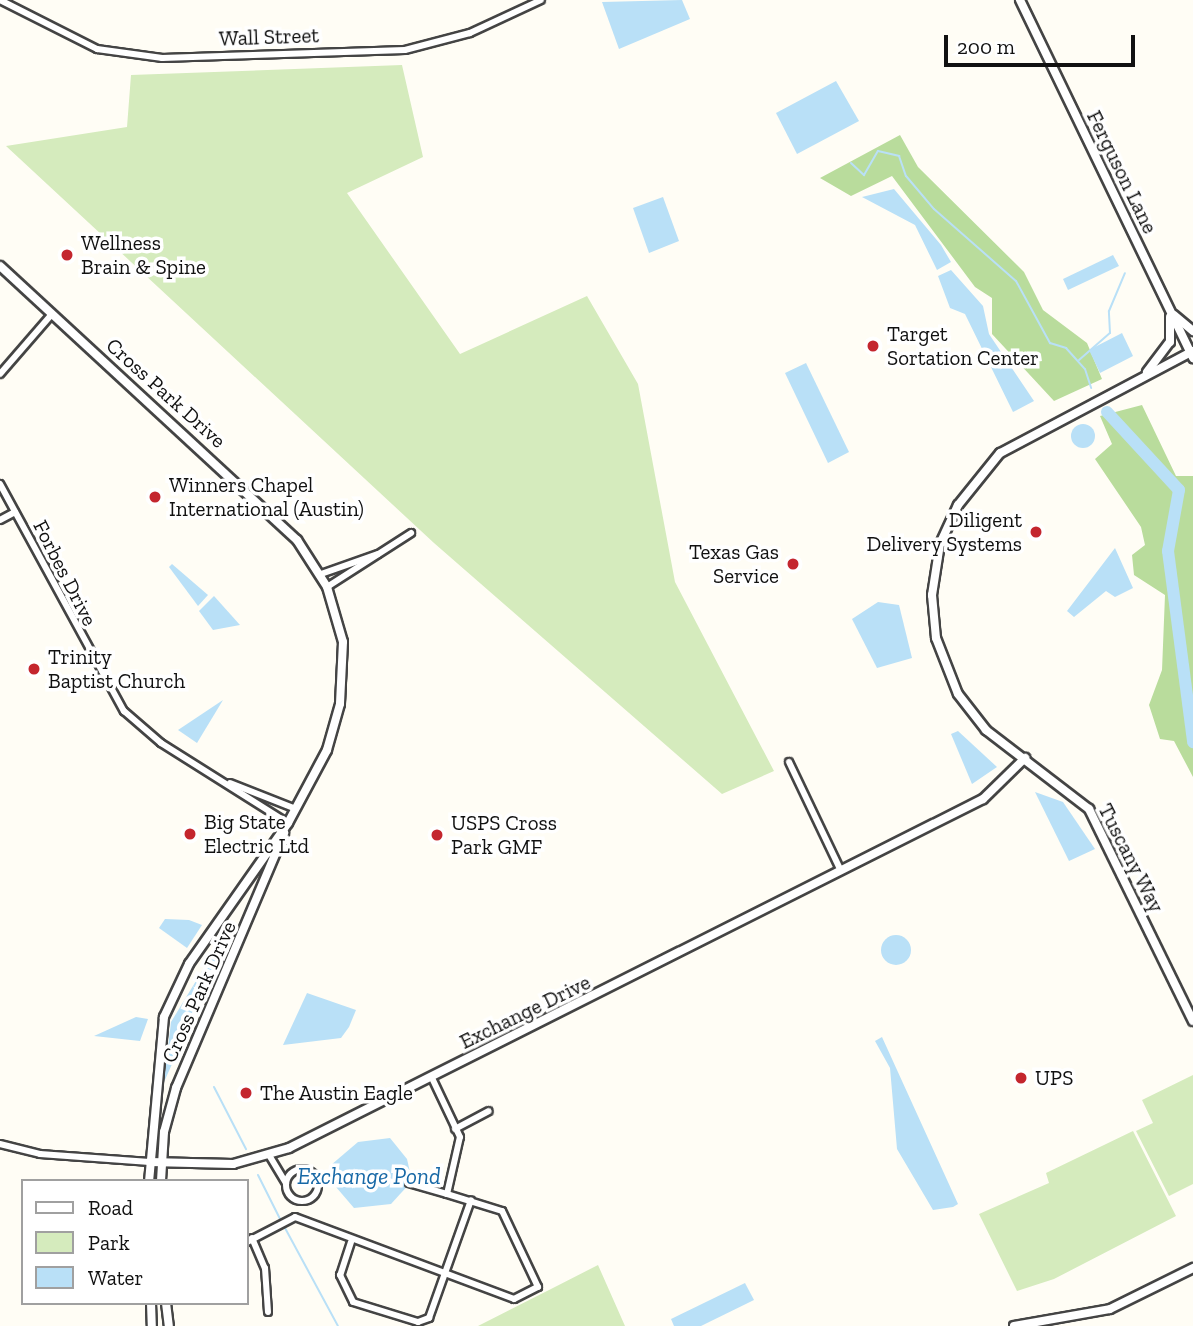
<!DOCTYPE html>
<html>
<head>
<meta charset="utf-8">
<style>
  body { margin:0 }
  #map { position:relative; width:1193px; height:1326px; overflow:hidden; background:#fffdf5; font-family:"Zilla Slab",serif }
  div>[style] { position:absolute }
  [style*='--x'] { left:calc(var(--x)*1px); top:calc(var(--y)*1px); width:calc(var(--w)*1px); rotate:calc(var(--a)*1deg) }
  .green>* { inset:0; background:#d5ebbd }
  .forest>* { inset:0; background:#b9dc9c }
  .water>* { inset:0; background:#b9e0f7 }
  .round { border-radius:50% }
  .stream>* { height:2px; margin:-1px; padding:0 1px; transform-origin:1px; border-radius:1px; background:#b9e0f7 }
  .river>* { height:12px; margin:-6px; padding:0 6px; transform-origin:6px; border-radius:6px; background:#b9e0f7 }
  .roads { filter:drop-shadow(2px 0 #444) drop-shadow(-2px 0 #444) drop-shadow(0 2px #444) drop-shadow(0 -2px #444) }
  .minor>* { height:6px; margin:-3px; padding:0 3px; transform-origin:3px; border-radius:3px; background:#fff }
  .minor>.ring { margin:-3px; padding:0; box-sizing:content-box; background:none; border:6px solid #fff; border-radius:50% }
  .tertiary>* { height:8px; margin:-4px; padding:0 4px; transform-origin:4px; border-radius:4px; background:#fff }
  .dots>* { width:19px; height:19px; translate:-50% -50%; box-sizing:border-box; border:4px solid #fff; border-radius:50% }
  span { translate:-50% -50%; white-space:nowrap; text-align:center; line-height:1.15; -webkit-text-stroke:7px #fff; paint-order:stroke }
  .street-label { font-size:21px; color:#111 }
  .poi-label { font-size:21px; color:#111 }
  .left { translate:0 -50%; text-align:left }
  .right { translate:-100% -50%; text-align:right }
  .water-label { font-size:23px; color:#1768a6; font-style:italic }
  .legend { position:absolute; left:21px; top:1179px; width:228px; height:126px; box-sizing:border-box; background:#fff; border:2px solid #a0a0a0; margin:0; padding:9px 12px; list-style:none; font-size:21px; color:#111 }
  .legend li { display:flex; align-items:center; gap:14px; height:35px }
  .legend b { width:35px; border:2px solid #a0a0a0 }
  .scale { position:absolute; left:944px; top:35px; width:191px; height:32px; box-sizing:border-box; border:4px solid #111; border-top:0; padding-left:9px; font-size:21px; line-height:24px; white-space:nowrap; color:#111; -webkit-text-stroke:5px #fff; paint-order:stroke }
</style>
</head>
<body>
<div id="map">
  <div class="green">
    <div style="clip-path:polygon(402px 65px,423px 157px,347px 193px,460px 354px,587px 296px,638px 384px,675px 582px,774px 771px,722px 794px,434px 543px,6px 146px,127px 127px,131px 75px)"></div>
    <div style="clip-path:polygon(1193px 1075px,1193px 1184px,1169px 1196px,1136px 1131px,1153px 1123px,1142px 1100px)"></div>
    <div style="clip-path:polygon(1133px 1131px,1176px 1216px,1054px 1279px,1017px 1291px,979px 1214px,1049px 1183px,1046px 1173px)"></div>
    <div style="clip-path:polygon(598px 1265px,625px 1326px,478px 1326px,551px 1289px)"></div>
  </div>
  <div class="forest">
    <div style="clip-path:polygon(900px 135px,918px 167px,1024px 272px,1043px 310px,1087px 343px,1102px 379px,1054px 401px,992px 334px,992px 298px,975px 287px,892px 176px,851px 196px,820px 178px)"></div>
    <div style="clip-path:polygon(1142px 405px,1176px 476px,1193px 476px,1193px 777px,1174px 741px,1160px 739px,1149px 705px,1162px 670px,1165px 595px,1134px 575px,1132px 555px,1145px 545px,1141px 527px,1095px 459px,1112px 444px,1100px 416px)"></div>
  </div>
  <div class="water">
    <div style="clip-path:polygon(682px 0,690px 19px,619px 49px,602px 2px)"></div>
    <div style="clip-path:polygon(836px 81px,859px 121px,797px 154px,776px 113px)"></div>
    <div style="clip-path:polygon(894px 189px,941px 245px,951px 262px,937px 270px,915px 225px,862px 197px)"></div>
    <div style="clip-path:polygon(663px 197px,679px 241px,649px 253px,633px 208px)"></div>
    <div style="clip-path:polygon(1113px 255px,1119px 266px,1068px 290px,1063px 279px)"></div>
    <div style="clip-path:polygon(951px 270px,983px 306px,989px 334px,1034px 401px,1013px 412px,965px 314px,950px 308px,938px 276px)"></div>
    <div style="clip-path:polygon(1122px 333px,1133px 356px,1100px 373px,1089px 350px)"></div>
    <div style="clip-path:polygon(806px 363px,849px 452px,828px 463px,785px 373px)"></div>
    <div class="round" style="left:1071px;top:424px;width:24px;height:24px"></div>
    <div style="clip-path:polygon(1115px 548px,1133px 588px,1115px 597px,1106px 591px,1074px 617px,1067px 611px)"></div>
    <div style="clip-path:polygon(172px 564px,208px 595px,198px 606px,169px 567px)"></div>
    <div style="clip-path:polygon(214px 596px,240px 625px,213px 630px,199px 611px)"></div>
    <div style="clip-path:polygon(878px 602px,899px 605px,912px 658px,877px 668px,852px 619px)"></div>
    <div style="clip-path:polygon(223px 700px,197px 743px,178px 730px)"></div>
    <div style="clip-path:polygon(958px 731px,997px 767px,972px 784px,951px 734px)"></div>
    <div style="clip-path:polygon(1035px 792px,1063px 802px,1095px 849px,1069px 861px)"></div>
    <div style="clip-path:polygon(165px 919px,189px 920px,202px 925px,187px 948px,159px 928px)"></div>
    <div class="round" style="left:881px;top:935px;width:30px;height:30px"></div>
    <div style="clip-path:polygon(224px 935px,226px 943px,164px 1082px,171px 1022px)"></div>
    <div style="clip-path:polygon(307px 993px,356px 1010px,349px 1027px,341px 1038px,283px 1045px)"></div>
    <div style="clip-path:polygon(136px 1017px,148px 1019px,140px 1041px,94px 1036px)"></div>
    <div style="clip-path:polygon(882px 1037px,958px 1204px,953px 1207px,933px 1210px,897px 1149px,890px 1068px,875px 1041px)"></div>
    <div style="clip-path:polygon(390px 1138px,407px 1159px,412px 1181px,391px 1204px,354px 1208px,336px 1187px,331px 1165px,358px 1142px)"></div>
    <div style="clip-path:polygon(745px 1283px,754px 1300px,701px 1326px,674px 1326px,671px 1319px)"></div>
  </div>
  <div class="stream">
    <div style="--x:851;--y:163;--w:18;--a:43"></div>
    <div style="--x:864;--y:175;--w:28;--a:-60"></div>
    <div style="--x:878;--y:151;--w:22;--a:13"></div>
    <div style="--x:899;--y:156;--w:21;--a:71"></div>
    <div style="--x:906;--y:176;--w:43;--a:49.7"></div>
    <div style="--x:934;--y:209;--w:109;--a:41.3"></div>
    <div style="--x:1016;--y:281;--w:71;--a:61.3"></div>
    <div style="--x:1050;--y:343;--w:17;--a:17"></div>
    <div style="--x:1066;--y:348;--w:28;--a:48"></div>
    <div style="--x:1085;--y:369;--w:20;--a:72"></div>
    <div style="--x:1079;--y:360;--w:41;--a:-41.1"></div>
    <div style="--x:1110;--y:333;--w:22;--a:-93"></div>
    <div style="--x:1109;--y:311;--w:41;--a:-67.2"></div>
    <div style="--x:214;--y:1087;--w:70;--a:62.7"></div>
    <div style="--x:258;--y:1175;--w:49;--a:63.4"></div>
    <div style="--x:285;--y:1228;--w:111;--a:61.6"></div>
  </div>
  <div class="river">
    <div style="--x:1107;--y:412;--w:106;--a:47.3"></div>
    <div style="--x:1179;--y:490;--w:62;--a:100.2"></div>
    <div style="--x:1168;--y:551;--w:193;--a:82.5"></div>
  </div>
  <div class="roads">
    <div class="minor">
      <div style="--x:0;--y:0;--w:109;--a:26.8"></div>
      <div style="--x:97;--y:49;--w:66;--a:7.9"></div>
      <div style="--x:162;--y:58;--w:243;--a:-1.9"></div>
      <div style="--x:405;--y:50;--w:67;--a:-14.7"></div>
      <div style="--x:470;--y:33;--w:78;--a:-24.9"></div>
      <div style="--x:0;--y:374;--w:79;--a:-49.1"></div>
      <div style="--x:0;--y:484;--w:259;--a:61.4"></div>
      <div style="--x:124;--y:711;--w:49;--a:40.9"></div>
      <div style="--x:161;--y:743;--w:150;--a:32.2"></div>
      <div style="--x:0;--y:520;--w:17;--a:-28"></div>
      <div style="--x:321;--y:574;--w:60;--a:-19.3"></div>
      <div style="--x:327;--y:587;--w:100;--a:-32.7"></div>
      <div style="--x:789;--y:762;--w:119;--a:64.5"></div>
      <div style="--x:230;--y:783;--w:71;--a:21.5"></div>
      <div style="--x:455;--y:1129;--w:38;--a:-28"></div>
      <div style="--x:0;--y:1144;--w:41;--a:14"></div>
      <div style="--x:40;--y:1154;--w:110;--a:4.2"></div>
      <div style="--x:269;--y:1155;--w:33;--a:59"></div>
      <div class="ring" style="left:286px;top:1169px;width:26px;height:26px"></div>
      <div style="--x:409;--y:1183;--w:40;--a:16"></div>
      <div style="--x:252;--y:1238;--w:33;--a:67"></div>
      <div style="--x:265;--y:1268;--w:44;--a:86.1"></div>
      <div style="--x:247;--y:1242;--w:54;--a:-27.5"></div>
      <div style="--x:295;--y:1217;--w:234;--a:20.5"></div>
      <div style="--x:514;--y:1299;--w:27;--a:-27"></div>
      <div style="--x:538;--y:1287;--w:84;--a:-115.3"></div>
      <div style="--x:502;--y:1211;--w:58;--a:-162.8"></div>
      <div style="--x:447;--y:1194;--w:58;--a:-77.2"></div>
      <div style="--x:460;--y:1137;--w:65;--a:-115.4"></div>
      <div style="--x:351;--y:1242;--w:35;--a:108"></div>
      <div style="--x:340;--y:1275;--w:30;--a:64"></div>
      <div style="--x:353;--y:1302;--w:68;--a:17.1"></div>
      <div style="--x:418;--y:1322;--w:12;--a:-20"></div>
      <div style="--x:429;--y:1318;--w:125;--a:-70.4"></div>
    </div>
    <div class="tertiary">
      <div style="--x:1020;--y:0;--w:398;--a:64.2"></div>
      <div style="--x:0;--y:266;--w:404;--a:42.7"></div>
      <div style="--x:297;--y:540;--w:56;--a:57.4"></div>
      <div style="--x:327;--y:587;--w:57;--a:73.8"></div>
      <div style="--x:343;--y:642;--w:62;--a:92.8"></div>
      <div style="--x:340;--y:704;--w:48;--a:105.8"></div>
      <div style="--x:327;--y:750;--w:83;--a:118.1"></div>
      <div style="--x:288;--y:823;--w:172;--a:125.1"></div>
      <div style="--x:189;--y:964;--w:59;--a:115.3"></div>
      <div style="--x:164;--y:1017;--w:165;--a:95.2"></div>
      <div style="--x:1174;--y:315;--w:25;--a:40"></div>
      <div style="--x:1193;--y:351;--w:218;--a:152.1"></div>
      <div style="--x:1000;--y:453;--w:67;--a:128.9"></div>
      <div style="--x:958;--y:505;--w:43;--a:114.8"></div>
      <div style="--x:940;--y:544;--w:52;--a:98.9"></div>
      <div style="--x:932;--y:595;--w:43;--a:84.7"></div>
      <div style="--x:936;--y:638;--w:60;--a:68.6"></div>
      <div style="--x:958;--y:694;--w:46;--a:52.1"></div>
      <div style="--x:986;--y:730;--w:130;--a:37.5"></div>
      <div style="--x:1089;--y:809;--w:236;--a:63.9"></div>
      <div style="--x:1147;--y:372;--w:38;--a:-53"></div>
      <div style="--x:1170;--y:342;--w:25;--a:-90"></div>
      <div style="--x:150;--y:1162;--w:83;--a:1.4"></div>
      <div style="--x:233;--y:1164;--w:58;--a:-15.9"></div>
      <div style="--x:289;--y:1148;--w:777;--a:-26.7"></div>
      <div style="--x:983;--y:799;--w:59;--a:-44.3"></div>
      <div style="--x:161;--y:1181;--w:49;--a:-86.5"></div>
      <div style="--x:164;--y:1132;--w:46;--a:-74.7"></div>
      <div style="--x:176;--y:1088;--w:277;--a:-67"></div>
      <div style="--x:151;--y:1303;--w:23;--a:88"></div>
      <div style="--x:166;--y:1303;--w:23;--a:83"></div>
      <div style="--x:1014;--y:1326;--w:97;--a:-10"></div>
      <div style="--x:1110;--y:1309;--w:93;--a:-26.3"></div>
    </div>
  </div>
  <div class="dots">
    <div style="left:67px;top:255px;background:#c4262e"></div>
    <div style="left:873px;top:346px;background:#c4262e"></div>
    <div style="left:155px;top:497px;background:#c4262e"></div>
    <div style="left:1036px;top:532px;background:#c4262e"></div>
    <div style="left:793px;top:564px;background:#c4262e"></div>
    <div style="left:34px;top:669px;background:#c4262e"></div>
    <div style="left:190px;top:834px;background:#c4262e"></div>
    <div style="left:437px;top:835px;background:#c4262e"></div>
    <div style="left:1021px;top:1078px;background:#c4262e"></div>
    <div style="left:246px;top:1093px;background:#c4262e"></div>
  </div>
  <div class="street-label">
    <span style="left:269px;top:37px;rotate:-2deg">Wall Street</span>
    <span style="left:1122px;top:172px;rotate:64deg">Ferguson Lane</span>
    <span style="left:166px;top:393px;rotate:42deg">Cross Park Drive</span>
    <span style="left:65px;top:573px;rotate:63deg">Forbes Drive</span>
    <span style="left:1131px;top:858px;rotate:63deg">Tuscany Way</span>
    <span style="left:199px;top:992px;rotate:-66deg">Cross Park Drive</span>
    <span style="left:525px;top:1012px;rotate:-26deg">Exchange Drive</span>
  </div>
  <div class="poi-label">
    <span class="left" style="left:81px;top:255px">Wellness<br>Brain &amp; Spine</span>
    <span class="left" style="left:887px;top:346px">Target<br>Sortation Center</span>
    <span class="left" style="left:169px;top:497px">Winners Chapel<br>International (Austin)</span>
    <span class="right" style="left:1022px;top:532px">Diligent<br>Delivery Systems</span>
    <span class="right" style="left:779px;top:564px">Texas Gas<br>Service</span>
    <span class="left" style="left:48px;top:669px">Trinity<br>Baptist Church</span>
    <span class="left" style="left:204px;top:834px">Big State<br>Electric Ltd</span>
    <span class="left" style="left:451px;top:835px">USPS Cross<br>Park GMF</span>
    <span class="left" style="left:1035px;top:1078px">UPS</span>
    <span class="left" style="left:260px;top:1093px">The Austin Eagle</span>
  </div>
  <div class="water-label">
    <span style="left:369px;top:1176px">Exchange Pond</span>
  </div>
  <ul class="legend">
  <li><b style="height:9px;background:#fff"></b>Road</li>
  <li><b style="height:19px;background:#d5ebbd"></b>Park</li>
  <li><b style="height:19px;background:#b9e0f7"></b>Water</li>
  </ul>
  <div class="scale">200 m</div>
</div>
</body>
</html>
